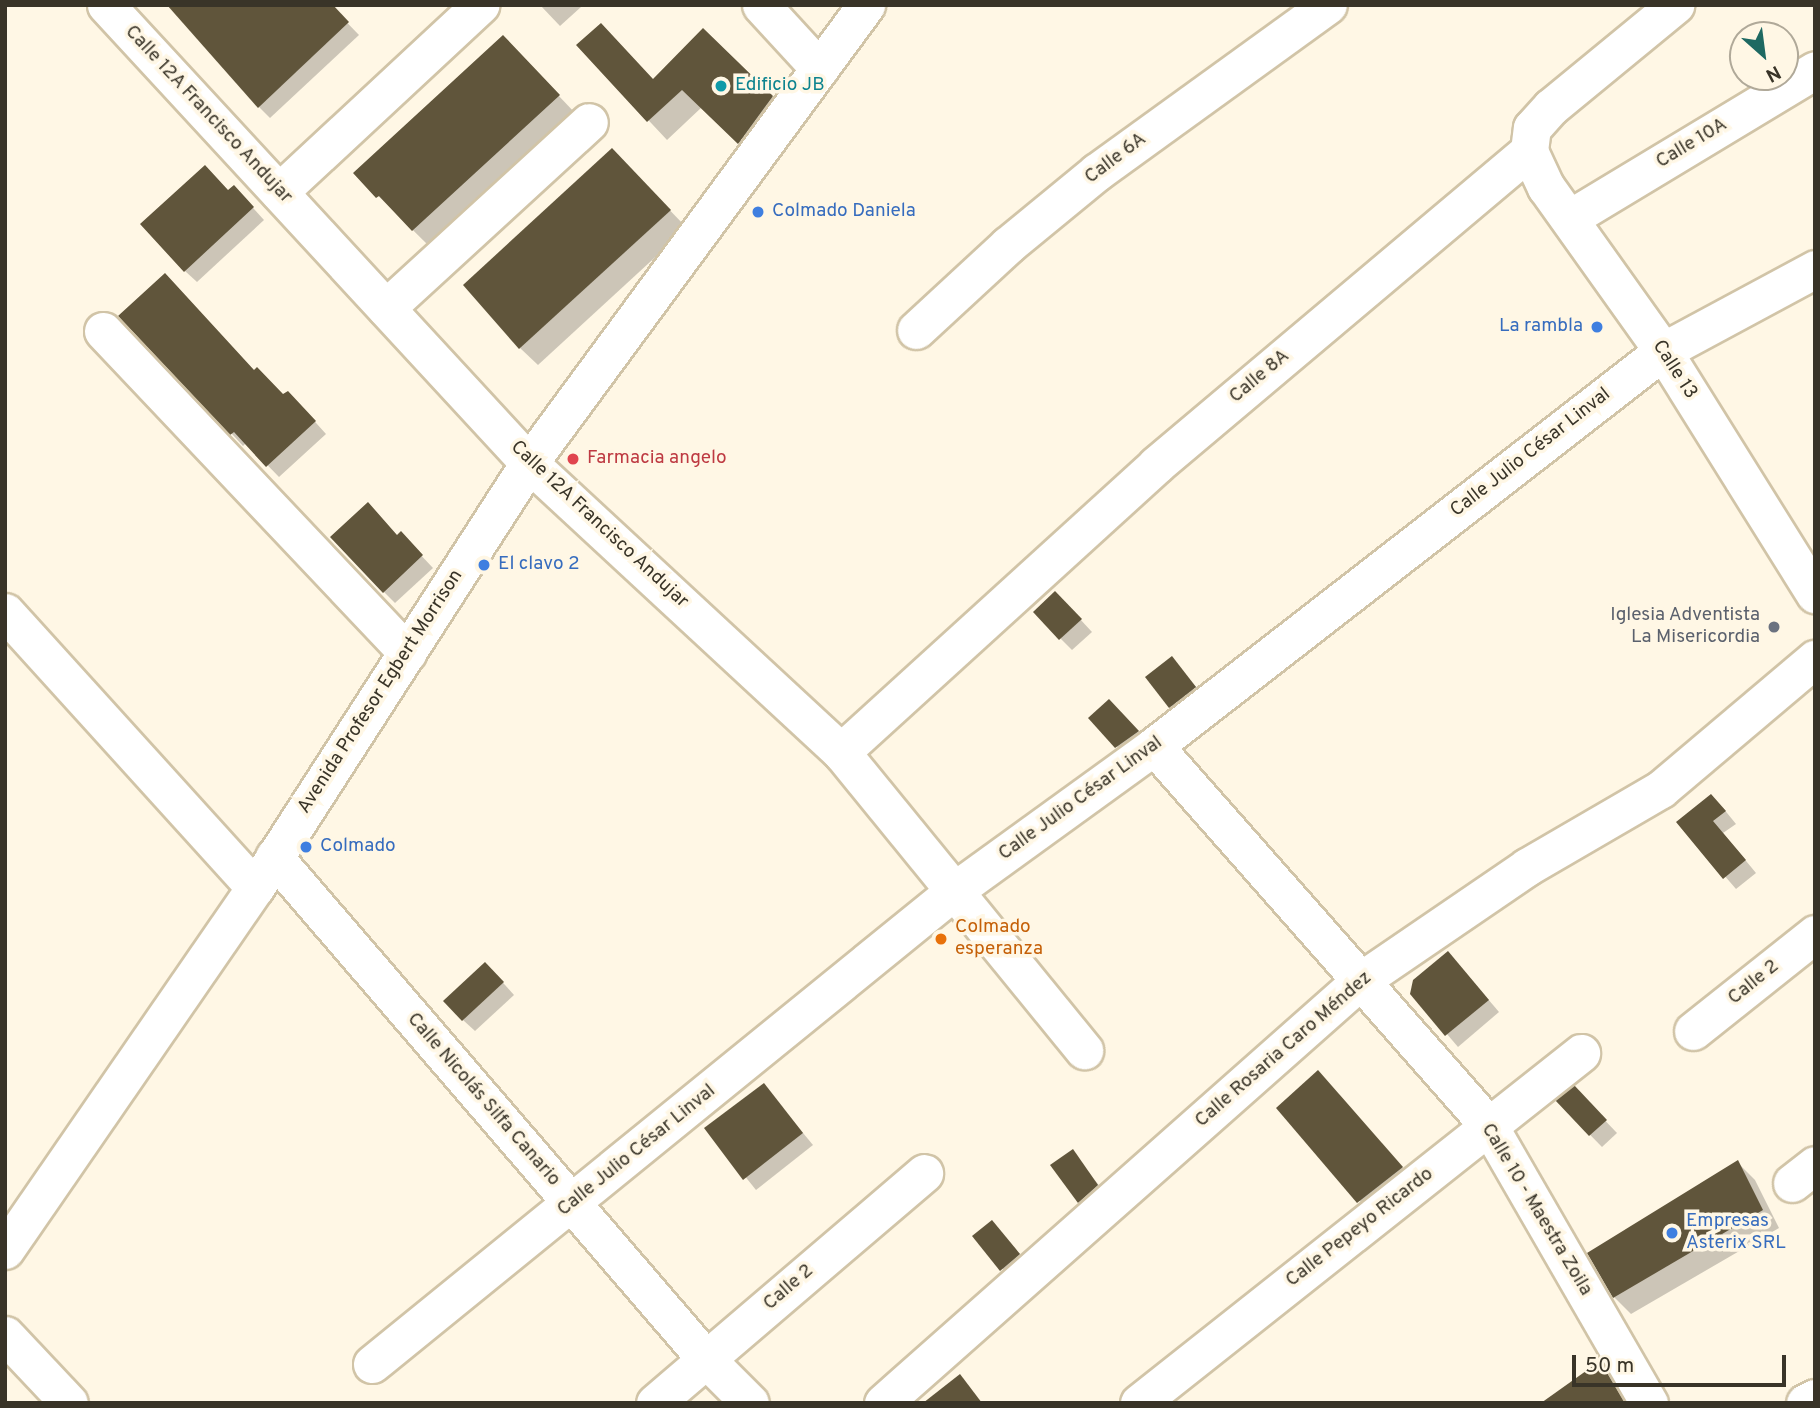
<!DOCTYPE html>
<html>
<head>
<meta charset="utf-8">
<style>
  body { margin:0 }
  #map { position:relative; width:1820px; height:1408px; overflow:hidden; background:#fff7e5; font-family:Overpass,sans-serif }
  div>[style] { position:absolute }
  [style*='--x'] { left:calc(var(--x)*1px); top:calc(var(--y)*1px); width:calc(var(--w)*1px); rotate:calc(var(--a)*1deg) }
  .shadow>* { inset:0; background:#0003 }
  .building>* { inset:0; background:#60553b }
  .roads { filter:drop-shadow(2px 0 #d1c4a7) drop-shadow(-2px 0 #d1c4a7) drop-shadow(0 2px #d1c4a7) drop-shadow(0 -2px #d1c4a7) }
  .minor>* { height:37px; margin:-18.5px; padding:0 18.5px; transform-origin:18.5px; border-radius:18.5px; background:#fff }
  .dots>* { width:19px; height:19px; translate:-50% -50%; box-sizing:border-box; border:4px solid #fff7e5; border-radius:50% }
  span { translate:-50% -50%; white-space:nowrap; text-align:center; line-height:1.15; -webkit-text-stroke:7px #fff7e5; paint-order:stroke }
  .culture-label { font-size:19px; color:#0d838f }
  .left { translate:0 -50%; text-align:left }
  .street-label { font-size:19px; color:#393428 }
  .shop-label { font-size:19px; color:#366cbe }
  .right { translate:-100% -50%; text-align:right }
  .health-label { font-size:19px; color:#be3a42 }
  .worship-label { font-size:19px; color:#5b616d }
  .food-label { font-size:19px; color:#c56008 }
  .frame { position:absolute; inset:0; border:7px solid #393428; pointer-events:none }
  .north { position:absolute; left:1729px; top:21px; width:70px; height:70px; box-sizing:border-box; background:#fff7e5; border:2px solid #b0a999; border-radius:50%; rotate:152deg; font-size:19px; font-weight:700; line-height:28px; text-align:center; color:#393428 }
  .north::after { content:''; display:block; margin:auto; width:24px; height:32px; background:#1e6962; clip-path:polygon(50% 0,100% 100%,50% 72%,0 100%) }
  .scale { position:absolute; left:1572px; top:1355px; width:214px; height:32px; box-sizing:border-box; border:4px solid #393428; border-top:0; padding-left:9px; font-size:21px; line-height:24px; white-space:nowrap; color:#393428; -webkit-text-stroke:5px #fff7e5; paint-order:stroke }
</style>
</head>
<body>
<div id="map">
  <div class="shadow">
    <div style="clip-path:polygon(330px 5px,359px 35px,270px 118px,259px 107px)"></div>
    <div style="clip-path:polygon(540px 5px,579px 5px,581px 7px,560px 26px)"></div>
    <div style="clip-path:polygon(703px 30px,791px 116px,758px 161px,702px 107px,667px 140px,579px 46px,654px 81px)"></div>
    <div style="clip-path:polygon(520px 55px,576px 114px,430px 247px,355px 173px)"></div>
    <div style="clip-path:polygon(629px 168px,687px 228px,538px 365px,520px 348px)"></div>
    <div style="clip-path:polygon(228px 192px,245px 199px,264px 220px,197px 282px,185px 271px)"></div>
    <div style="clip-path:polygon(120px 316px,254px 372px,284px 397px,299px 404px,326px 434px,279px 477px,246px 443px,243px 446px,232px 434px)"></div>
    <div style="clip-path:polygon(401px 534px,433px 568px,395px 603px,384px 592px)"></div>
    <div style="clip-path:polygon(1067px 605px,1092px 632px,1072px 650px,1061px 639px)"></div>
    <div style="clip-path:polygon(1172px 658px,1206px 699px,1182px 718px,1171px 706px)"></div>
    <div style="clip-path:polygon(1121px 712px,1149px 743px,1128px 758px,1090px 718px)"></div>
    <div style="clip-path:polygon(1723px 808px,1736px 824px,1723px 833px,1756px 873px,1736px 889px,1679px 823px)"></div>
    <div style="clip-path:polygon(1459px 965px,1499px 1012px,1458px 1047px,1412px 993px)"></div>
    <div style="clip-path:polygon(496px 975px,514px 995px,475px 1031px,463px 1020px)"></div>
    <div style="clip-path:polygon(764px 1086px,813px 1145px,756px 1190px,707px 1129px)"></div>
    <div style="clip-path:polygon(1332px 1087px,1416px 1183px,1374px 1217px,1278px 1108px)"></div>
    <div style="clip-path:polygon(1574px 1088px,1617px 1133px,1602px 1147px,1557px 1101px)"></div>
    <div style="clip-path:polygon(1072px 1151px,1108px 1197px,1091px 1213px,1079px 1201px)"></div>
    <div style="clip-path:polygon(1738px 1163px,1755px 1180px,1779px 1228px,1631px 1314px,1614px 1297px)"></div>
    <div style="clip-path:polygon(992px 1222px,1030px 1266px,1013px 1281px,975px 1236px)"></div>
    <div style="clip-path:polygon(1600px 1363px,1617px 1380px,1630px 1403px,1544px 1403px)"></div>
  </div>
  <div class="building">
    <div style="clip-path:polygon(167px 5px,333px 5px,349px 22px,258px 108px)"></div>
    <div style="clip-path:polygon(601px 23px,653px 79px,703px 28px,773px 96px,738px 144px,682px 90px,647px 122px,576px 45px)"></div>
    <div style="clip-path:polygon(503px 35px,560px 95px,412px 231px,379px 196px,376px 198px,353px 173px)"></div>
    <div style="clip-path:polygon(612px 148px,671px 210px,519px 349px,463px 285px)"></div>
    <div style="clip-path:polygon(205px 165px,228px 190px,234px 185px,254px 207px,184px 272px,140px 224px)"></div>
    <div style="clip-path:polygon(165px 273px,254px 370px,257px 367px,283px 394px,288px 391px,316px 421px,266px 467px,234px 432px,230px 435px,118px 316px)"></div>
    <div style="clip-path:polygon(368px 502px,397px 535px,401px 531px,423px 555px,383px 593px,330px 537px)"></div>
    <div style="clip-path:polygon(1055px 591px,1082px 619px,1059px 640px,1033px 612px)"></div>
    <div style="clip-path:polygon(1172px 656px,1196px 687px,1169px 708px,1145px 677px)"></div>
    <div style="clip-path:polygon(1109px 699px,1139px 731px,1115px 748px,1088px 718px)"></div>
    <div style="clip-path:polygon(1711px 794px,1726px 811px,1713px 821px,1746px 860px,1723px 879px,1676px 822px)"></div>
    <div style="clip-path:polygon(1448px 951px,1489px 1000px,1445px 1036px,1410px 994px,1413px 980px)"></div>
    <div style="clip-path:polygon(485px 962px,504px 982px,462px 1021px,443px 1001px)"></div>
    <div style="clip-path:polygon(1318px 1070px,1403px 1167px,1357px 1203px,1276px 1108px)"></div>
    <div style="clip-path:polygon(764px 1083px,803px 1133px,743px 1180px,704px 1128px)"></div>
    <div style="clip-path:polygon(1574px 1085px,1607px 1120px,1589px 1136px,1555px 1100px)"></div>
    <div style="clip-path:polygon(1073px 1149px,1098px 1185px,1078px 1203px,1050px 1165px)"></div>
    <div style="clip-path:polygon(1738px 1160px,1763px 1210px,1613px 1298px,1587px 1253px)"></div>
    <div style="clip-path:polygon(992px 1220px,1020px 1254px,1000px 1271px,972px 1236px)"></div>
    <div style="clip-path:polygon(1600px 1361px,1625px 1403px,1541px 1403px)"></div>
    <div style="clip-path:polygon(960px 1374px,982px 1403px,923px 1403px)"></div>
  </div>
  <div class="roads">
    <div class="minor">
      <div style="--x:106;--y:5;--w:623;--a:47.28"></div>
      <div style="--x:529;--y:463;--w:425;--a:42.8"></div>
      <div style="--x:841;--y:752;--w:385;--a:50.8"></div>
      <div style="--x:761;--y:5;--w:86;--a:47.4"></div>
      <div style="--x:1529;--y:151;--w:40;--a:65"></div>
      <div style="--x:1546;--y:187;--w:201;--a:54.5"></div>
      <div style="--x:1663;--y:351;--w:287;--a:58"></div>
      <div style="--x:279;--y:192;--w:275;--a:-42.9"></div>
      <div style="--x:1570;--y:218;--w:286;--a:-31.1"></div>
      <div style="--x:386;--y:308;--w:275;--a:-42.5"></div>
      <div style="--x:916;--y:330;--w:125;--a:-42.7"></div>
      <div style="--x:1008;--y:245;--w:115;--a:-39.4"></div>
      <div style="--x:1097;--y:172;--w:285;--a:-35.9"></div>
      <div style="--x:103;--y:331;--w:443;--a:46.6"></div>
      <div style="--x:5;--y:612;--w:372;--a:47.8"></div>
      <div style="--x:1154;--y:746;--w:507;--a:48.6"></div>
      <div style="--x:1489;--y:1126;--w:320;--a:60"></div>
      <div style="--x:841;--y:752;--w:426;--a:-42.3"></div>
      <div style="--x:1156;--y:465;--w:488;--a:-40.1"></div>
      <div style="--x:1529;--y:151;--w:23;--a:-83"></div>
      <div style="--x:1532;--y:128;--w:28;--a:-48"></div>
      <div style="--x:1551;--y:107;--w:161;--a:-39.4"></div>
      <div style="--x:274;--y:857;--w:662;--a:49.29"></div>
      <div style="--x:706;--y:1359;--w:62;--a:45"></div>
      <div style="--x:1693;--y:1031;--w:156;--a:-38.5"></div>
      <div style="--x:1792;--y:1183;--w:29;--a:-38"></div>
      <div style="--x:5;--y:1250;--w:440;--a:-55.4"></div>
      <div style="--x:255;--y:888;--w:506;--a:-57.19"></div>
      <div style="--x:529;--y:463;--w:569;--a:-53.65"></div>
      <div style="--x:5;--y:1335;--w:93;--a:46.7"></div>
      <div style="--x:372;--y:1364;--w:750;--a:-39.1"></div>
      <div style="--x:954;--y:891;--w:247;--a:-35.9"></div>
      <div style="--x:1154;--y:746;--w:644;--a:-37.81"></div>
      <div style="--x:1663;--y:351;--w:173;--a:-28.3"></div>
      <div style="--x:655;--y:1403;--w:354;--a:-40.5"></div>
      <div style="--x:883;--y:1403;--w:637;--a:-41.5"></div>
      <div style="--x:1360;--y:981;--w:202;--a:-34.3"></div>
      <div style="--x:1527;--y:867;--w:155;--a:-30.2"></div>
      <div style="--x:1661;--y:789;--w:202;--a:-40.2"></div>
      <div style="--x:1139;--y:1403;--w:564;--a:-38.37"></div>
      <div style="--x:1805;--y:1403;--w:11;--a:-27"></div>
    </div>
  </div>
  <div class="dots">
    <div style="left:721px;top:86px;background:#0f9aa8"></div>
    <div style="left:758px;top:212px;background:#3f7fe0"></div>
    <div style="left:1597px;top:327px;background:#3f7fe0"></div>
    <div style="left:573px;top:459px;background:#e0444e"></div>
    <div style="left:484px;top:565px;background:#3f7fe0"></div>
    <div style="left:1774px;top:627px;background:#6b7280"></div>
    <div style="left:306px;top:847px;background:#3f7fe0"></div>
    <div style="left:941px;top:939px;background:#e8710a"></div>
    <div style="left:1672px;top:1233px;background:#3f7fe0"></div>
  </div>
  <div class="culture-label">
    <span class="left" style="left:735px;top:86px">Edificio JB</span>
  </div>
  <div class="street-label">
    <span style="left:208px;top:115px;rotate:47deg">Calle 12A Francisco Andujar</span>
    <span style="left:1692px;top:144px;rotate:-31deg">Calle 10A</span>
    <span style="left:1116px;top:159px;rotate:-37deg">Calle 6A</span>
    <span style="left:1674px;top:370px;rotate:57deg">Calle 13</span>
    <span style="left:1260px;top:377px;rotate:-40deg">Calle 8A</span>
    <span style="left:1531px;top:453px;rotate:-38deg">Calle Julio César Linval</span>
    <span style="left:599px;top:525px;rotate:43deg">Calle 12A Francisco Andujar</span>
    <span style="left:381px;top:692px;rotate:-57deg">Avenida Profesor Egbert Morrison</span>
    <span style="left:1081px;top:799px;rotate:-36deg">Calle Julio César Linval</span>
    <span style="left:1754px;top:983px;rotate:-39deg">Calle 2</span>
    <span style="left:1284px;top:1050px;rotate:-41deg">Calle Rosaria Caro Méndez</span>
    <span style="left:483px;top:1100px;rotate:49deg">Calle Nicolás Silfa Canario</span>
    <span style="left:637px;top:1151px;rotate:-39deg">Calle Julio César Linval</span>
    <span style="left:1536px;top:1210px;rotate:59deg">Calle 10 - Maestra Zoila</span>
    <span style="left:1360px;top:1228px;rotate:-38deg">Calle Pepeyo Ricardo</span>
    <span style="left:789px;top:1288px;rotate:-41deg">Calle 2</span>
  </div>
  <div class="shop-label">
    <span class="left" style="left:772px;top:212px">Colmado Daniela</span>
    <span class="right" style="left:1583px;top:327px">La rambla</span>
    <span class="left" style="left:498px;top:565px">El clavo 2</span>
    <span class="left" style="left:320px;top:847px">Colmado</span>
    <span class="left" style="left:1686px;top:1233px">Empresas<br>Asterix SRL</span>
  </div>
  <div class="health-label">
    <span class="left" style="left:587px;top:459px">Farmacia angelo</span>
  </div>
  <div class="worship-label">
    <span class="right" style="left:1760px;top:627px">Iglesia Adventista<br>La Misericordia</span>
  </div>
  <div class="food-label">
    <span class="left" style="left:955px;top:939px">Colmado<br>esperanza</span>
  </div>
  <div class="frame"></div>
  <div class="north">N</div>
  <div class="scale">50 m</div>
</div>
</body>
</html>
